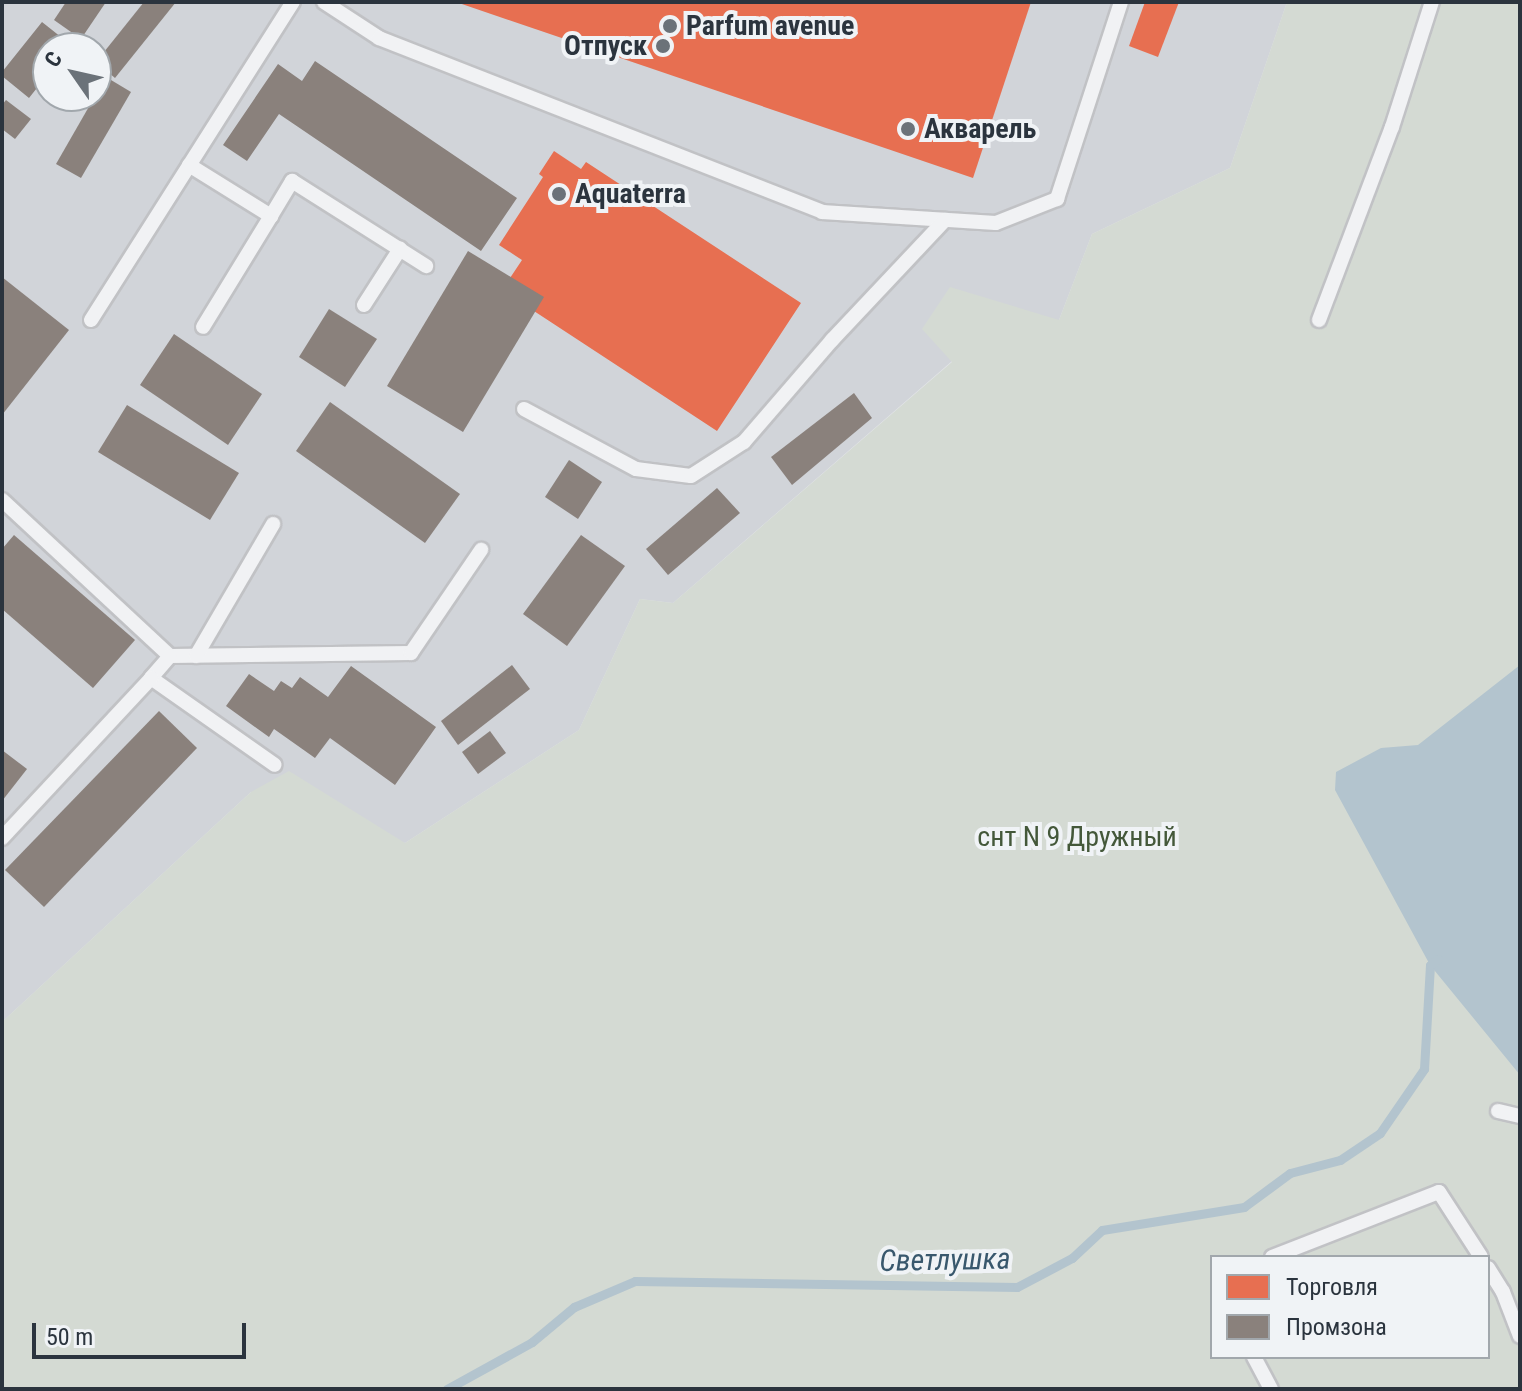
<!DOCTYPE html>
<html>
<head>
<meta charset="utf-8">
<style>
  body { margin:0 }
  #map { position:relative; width:1522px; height:1391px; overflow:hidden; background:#e2e4e7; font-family:"Roboto Condensed",sans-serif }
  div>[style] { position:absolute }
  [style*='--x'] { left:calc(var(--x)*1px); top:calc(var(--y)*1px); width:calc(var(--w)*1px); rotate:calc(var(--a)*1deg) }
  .built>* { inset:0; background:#d1d4d9 }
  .green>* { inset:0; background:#d4dad3 }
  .water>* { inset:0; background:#b3c4ce }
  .shops>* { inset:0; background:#e76f51 }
  .industry>* { inset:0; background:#8a817c }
  .stream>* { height:9px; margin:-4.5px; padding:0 4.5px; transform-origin:4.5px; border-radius:4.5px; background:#b3c4ce }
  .roads { filter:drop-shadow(2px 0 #c1c2c5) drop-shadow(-2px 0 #c1c2c5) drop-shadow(0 2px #c1c2c5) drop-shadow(0 -2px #c1c2c5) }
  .lane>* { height:14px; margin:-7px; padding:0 7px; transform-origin:7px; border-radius:7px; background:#f1f2f4 }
  .dots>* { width:22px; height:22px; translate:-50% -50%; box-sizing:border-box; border:4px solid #f0f3f6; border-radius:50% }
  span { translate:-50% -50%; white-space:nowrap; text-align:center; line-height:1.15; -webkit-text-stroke:8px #f0f3f6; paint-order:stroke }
  .poi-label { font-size:28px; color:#2b343e; font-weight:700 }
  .left { translate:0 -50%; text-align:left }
  .right { translate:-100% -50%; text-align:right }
  .park-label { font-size:28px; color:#44583a }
  .water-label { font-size:30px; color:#39586d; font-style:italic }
  .frame { position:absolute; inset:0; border:4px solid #2b343e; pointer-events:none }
  .legend { position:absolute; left:1210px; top:1255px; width:280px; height:104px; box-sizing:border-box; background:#f0f3f6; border:2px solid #a1a7ac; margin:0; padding:10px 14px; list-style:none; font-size:24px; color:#2b343e }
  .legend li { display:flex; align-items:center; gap:16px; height:40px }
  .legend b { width:40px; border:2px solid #a1a7ac }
  .north { position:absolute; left:32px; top:32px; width:80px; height:80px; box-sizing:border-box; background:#f0f3f6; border:2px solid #a1a7ac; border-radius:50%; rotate:304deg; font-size:22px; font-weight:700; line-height:32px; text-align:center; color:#2b343e }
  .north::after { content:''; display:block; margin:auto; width:28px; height:36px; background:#6b7279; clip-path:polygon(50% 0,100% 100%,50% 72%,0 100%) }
  .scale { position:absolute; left:32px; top:1323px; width:214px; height:36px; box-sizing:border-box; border:4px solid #2b343e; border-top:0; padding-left:10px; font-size:24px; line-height:28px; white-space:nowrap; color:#2b343e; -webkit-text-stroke:6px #f0f3f6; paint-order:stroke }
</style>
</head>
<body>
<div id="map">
  <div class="built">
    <div style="clip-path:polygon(evenodd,2px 2px,1287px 2px,1230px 168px,1092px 234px,1059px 320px,952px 361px,673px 603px,640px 599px,579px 730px,405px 843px,251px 792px,2px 1022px,2px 2px,48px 48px,96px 48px,96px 96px,48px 96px,48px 48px)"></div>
  </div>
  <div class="green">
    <div style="clip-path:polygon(evenodd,1287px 2px,1520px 2px,1520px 1389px,2px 1389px,2px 1022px,251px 792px,289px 771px,405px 843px,579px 730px,640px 599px,673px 603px,952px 362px,922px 329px,950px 287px,1059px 320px,1092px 234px,1230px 168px,1287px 2px,1212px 1257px,1488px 1257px,1488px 1357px,1212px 1357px,1212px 1257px)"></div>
  </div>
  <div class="water">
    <div style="clip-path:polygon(1520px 665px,1520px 1075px,1430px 965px,1335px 790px,1336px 772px,1381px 748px,1418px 745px)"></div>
  </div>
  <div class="shops">
    <div style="clip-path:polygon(456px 2px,1031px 2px,973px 178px)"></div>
    <div style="clip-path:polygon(1145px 2px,1179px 2px,1158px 57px,1129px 46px)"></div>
    <div style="clip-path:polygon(554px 151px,581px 169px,586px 162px,801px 303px,717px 431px,502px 290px,522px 260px,499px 245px,543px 177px,539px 174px)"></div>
  </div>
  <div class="industry">
    <div style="clip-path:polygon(66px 2px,106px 2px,81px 39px,54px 20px)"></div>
    <div style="clip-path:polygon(144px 2px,176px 2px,115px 78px,96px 62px)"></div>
    <div style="clip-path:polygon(42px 22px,71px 45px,48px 48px,48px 74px,29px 98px,2px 76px,2px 72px)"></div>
    <div style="clip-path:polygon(315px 61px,517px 198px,481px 251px,279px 114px,247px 161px,223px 145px,278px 64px,302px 81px)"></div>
    <div style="clip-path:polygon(106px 77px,131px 92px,81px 178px,56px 164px)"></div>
    <div style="clip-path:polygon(6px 100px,31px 119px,15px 139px,2px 129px,2px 105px)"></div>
    <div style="clip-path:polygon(468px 251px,544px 297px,463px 432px,387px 386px)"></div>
    <div style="clip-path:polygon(2px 277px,69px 330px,2px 415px)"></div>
    <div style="clip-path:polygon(329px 309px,377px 339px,345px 387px,299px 357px)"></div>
    <div style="clip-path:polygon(174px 334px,262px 394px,228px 445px,140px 385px)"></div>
    <div style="clip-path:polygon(854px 393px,872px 418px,792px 485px,771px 457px)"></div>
    <div style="clip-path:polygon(330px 402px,460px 494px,425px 543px,296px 451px)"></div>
    <div style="clip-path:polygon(127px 405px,239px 473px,210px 520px,98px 452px)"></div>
    <div style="clip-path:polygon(569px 460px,602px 482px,578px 519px,545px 497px)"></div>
    <div style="clip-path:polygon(717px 488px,740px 513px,668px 575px,646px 549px)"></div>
    <div style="clip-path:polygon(14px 535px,135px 640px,93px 688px,2px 609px,2px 549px)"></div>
    <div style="clip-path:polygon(581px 535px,625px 566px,567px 646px,523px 614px)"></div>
    <div style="clip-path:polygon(512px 665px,530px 689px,458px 745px,441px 721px)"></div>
    <div style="clip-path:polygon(351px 666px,436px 727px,395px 785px,330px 738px,315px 758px,274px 729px,269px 737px,226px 706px,249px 674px,274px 691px,281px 681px,292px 688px,300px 677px,328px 697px)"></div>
    <div style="clip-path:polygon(159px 711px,197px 748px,44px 907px,5px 870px)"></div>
    <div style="clip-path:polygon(490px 731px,506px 753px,478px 774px,462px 752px)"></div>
    <div style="clip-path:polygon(2px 750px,27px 769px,2px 801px)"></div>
  </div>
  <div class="stream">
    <div style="--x:447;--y:1389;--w:97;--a:-28.9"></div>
    <div style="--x:532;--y:1342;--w:55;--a:-39.8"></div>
    <div style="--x:574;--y:1307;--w:66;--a:-23.1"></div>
    <div style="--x:635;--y:1281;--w:382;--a:0.9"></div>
    <div style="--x:1017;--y:1287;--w:62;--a:-27.8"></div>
    <div style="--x:1072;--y:1258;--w:41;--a:-43"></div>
    <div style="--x:1102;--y:1230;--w:144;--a:-9.2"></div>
    <div style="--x:1244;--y:1207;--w:57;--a:-36.5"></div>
    <div style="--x:1290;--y:1173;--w:52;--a:-14.6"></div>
    <div style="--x:1340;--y:1160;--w:48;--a:-34"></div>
    <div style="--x:1380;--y:1133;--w:78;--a:-55.5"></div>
    <div style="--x:1424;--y:1069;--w:104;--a:-86.7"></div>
    <div style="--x:1430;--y:965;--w:10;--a:-37"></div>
  </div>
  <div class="roads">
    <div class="lane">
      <div style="--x:324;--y:2;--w:66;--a:33.2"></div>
      <div style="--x:379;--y:38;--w:476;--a:21.4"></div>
      <div style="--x:822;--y:212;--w:174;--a:3.6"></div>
      <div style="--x:996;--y:223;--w:66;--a:-21.5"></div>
      <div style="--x:1057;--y:199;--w:207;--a:-72"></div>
      <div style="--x:189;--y:165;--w:97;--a:31.9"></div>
      <div style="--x:271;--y:216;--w:130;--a:121.5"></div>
      <div style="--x:271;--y:216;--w:41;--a:-59"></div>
      <div style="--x:292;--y:181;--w:159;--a:32.4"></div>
      <div style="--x:364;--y:305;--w:67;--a:-57.3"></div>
      <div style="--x:91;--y:320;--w:377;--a:-57.6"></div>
      <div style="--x:1319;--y:320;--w:206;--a:-69.3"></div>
      <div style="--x:1392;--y:127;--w:131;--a:-72.3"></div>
      <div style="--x:524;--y:409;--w:127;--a:28.2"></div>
      <div style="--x:636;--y:469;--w:55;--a:7.3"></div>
      <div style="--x:691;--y:476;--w:63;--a:-32.7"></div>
      <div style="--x:744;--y:442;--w:135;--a:-49.2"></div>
      <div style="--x:832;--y:340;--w:165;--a:-46.7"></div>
      <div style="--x:2;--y:500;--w:229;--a:42.9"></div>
      <div style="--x:170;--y:656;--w:241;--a:-0.7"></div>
      <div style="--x:411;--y:653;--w:125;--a:-55.8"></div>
      <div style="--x:170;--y:656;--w:29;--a:131"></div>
      <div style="--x:151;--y:678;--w:151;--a:35.1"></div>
      <div style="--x:196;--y:656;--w:153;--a:-59.7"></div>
      <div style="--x:2;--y:838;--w:219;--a:-47"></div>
      <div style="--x:1498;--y:1111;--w:23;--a:13"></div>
      <div style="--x:1272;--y:1257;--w:179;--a:-21.3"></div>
      <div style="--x:1439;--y:1192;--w:77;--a:57.1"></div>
      <div style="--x:1488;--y:1268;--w:28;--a:58"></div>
      <div style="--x:1503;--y:1292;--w:47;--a:68.9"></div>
      <div style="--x:1254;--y:1357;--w:36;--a:62"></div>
    </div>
  </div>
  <div class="dots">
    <div style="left:670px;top:26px;background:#6b7279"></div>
    <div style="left:663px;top:46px;background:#6b7279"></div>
    <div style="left:908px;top:129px;background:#6b7279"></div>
    <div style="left:559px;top:194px;background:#6b7279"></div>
  </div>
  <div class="poi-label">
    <span class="left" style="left:686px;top:26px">Parfum avenue</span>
    <span class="right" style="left:647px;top:46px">Отпуск</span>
    <span class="left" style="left:924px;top:129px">Акварель</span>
    <span class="left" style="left:575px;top:194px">Aquaterra</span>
  </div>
  <div class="park-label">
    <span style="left:1077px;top:837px">снт N 9 Дружный</span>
  </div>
  <div class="water-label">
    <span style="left:945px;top:1260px;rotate:-1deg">Светлушка</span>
  </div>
  <div class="frame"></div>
  <ul class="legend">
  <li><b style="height:22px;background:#e76f51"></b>Торговля</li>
  <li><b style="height:22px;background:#8a817c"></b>Промзона</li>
  </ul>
  <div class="north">С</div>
  <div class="scale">50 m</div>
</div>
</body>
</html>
